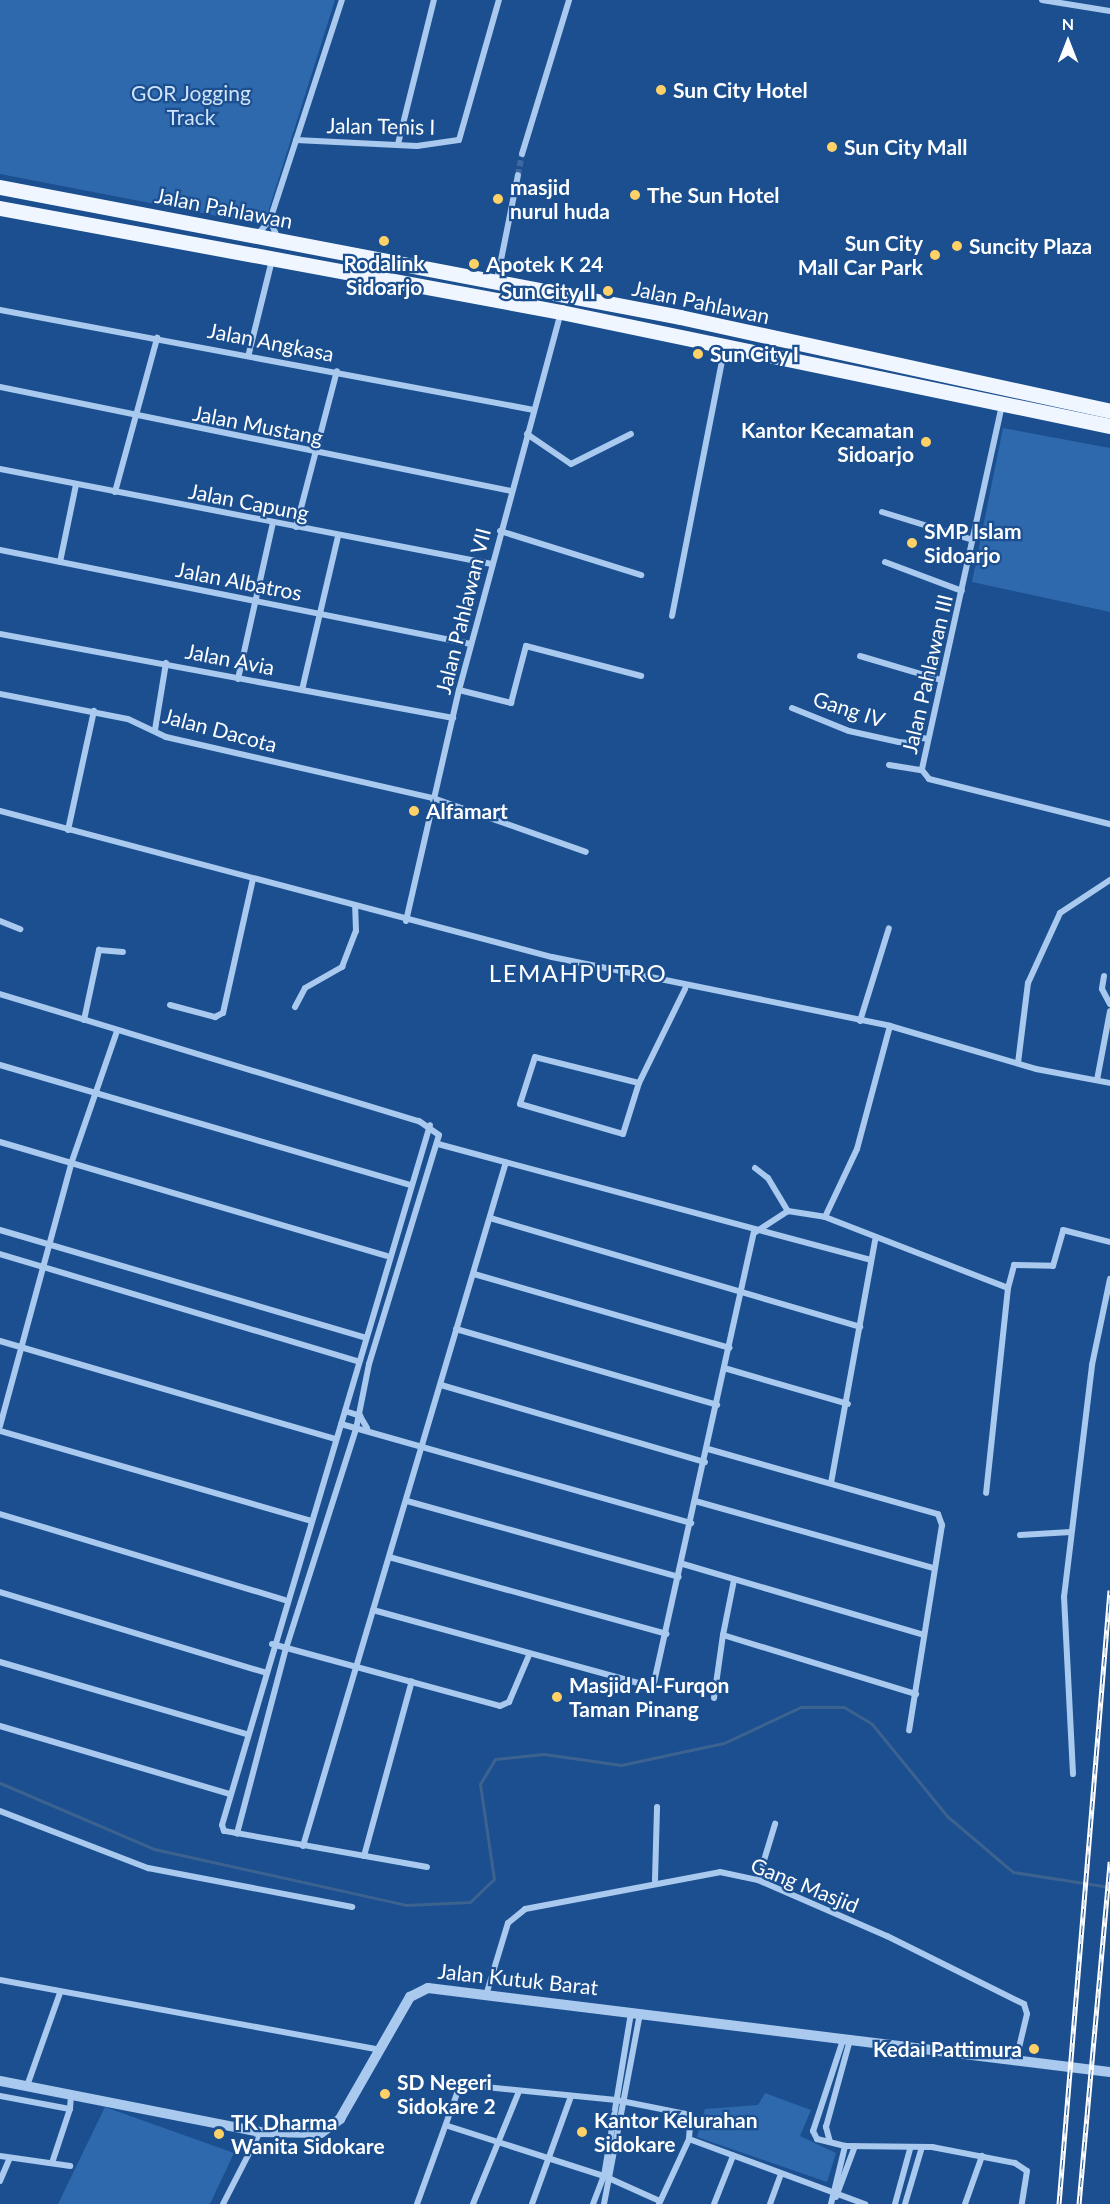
<!DOCTYPE html>
<html>
<head>
<meta charset="utf-8">
<style>
  body { margin:0 }
  #map { position:relative; width:1110px; height:2204px; overflow:hidden; background:#1b4f8f; font-family:Lato,sans-serif }
  div>[style] { position:absolute }
  [style*='--x'] { left:calc(var(--x)*1px); top:calc(var(--y)*1px); width:calc(var(--w)*1px); rotate:calc(var(--a)*1deg) }
  .green>* { inset:0; background:#2e69ad }
  .stream>* { height:3px; margin:-1.5px; padding:0 1.5px; transform-origin:1.5px; border-radius:1.5px; background:#3c6290 }
  .minor-tunnel>* { height:6px; margin-top:-3px; transform-origin:0; background:repeating-linear-gradient(90deg,#3d69a0 0 6px,transparent 0 9px) }
  .minor>* { height:6px; margin:-3px; padding:0 3px; transform-origin:3px; border-radius:3px; background:#a9c9ee }
  .tertiary>* { height:10px; margin:-5px; padding:0 5px; transform-origin:5px; border-radius:5px; background:#a9c9ee }
  .primary>* { height:15px; margin:-7.5px; padding:0 7.5px; transform-origin:7.5px; border-radius:7.5px; background:#f0f6ff }
  .rail>* { height:5px; margin-top:-2.5px; transform-origin:0; background:repeating-linear-gradient(90deg,#1b4f8f 0 9px,#fff 0 18px); box-sizing:border-box; border-block:2px solid #fff }
  .dots>* { width:16px; height:16px; translate:-50% -50%; box-sizing:border-box; border:3px solid #1b4f8f; border-radius:50% }
  span { translate:-50% -50%; white-space:nowrap; text-align:center; line-height:1.15; -webkit-text-stroke:4.5px #1b4f8f; paint-order:stroke }
  .poi-label { font-size:21px; color:#fff; font-weight:700 }
  .left { translate:0 -50%; text-align:left }
  .right { translate:-100% -50%; text-align:right }
  .park-label { font-size:21px; color:#cfe3fa }
  .street-label { font-size:21px; color:#fff }
  .quarter-label { font-size:24px; color:#fff; letter-spacing:1.5px }
  .north { position:absolute; left:1038px; top:12px; width:60px; height:60px; -webkit-text-stroke:4px #1b4f8f; paint-order:stroke; rotate:0deg; font-size:16px; font-weight:700; line-height:24px; text-align:center; color:#fff }
  .north::after { content:''; display:block; margin:auto; width:21px; height:27px; background:#fff; clip-path:polygon(50% 0,100% 100%,50% 72%,0 100%) }
</style>
</head>
<body>
<div id="map">
  <div class="green">
    <div style="clip-path:polygon(0 0,335px 0,264px 225px,0 174px)"></div>
    <div style="clip-path:polygon(1003px 428px,1110px 448px,1110px 612px,972px 582px)"></div>
    <div style="clip-path:polygon(765px 2093px,811px 2110px,800px 2136px,836px 2153px,827px 2182px,697px 2137px,705px 2109px,758px 2105px)"></div>
    <div style="clip-path:polygon(105px 2107px,234px 2153px,210px 2204px,58px 2204px)"></div>
  </div>
  <div class="stream">
    <div style="--x:0;--y:1783;--w:168;--a:23.2"></div>
    <div style="--x:154;--y:1849;--w:258;--a:12.5"></div>
    <div style="--x:406;--y:1905;--w:64;--a:-2.7"></div>
    <div style="--x:470;--y:1902;--w:33;--a:-44"></div>
    <div style="--x:494;--y:1879;--w:96;--a:-98.4"></div>
    <div style="--x:480;--y:1784;--w:29;--a:-59"></div>
    <div style="--x:495;--y:1759;--w:49;--a:-5.8"></div>
    <div style="--x:544;--y:1754;--w:78;--a:8.1"></div>
    <div style="--x:621;--y:1765;--w:105;--a:-12.1"></div>
    <div style="--x:724;--y:1743;--w:85;--a:-25.1"></div>
    <div style="--x:801;--y:1707;--w:43;--a:0"></div>
    <div style="--x:844;--y:1707;--w:33;--a:31"></div>
    <div style="--x:872;--y:1724;--w:119;--a:50.8"></div>
    <div style="--x:947;--y:1816;--w:87;--a:40.3"></div>
    <div style="--x:1013;--y:1872;--w:98;--a:8.8"></div>
  </div>
  <div class="minor-tunnel">
    <div style="--x:518;--y:175;--w:21;--a:-79"></div>
  </div>
  <div class="minor">
    <div style="--x:1042;--y:0;--w:69;--a:9.2"></div>
    <div style="--x:296;--y:140;--w:121;--a:2.8"></div>
    <div style="--x:417;--y:146;--w:42;--a:-8.1"></div>
    <div style="--x:459;--y:140;--w:146;--a:-74.1"></div>
    <div style="--x:398;--y:144;--w:148;--a:-76"></div>
    <div style="--x:522;--y:154;--w:161;--a:-73"></div>
    <div style="--x:270;--y:220;--w:21;--a:67"></div>
    <div style="--x:257;--y:235;--w:20;--a:-49"></div>
    <div style="--x:270;--y:220;--w:231;--a:-71.9"></div>
    <div style="--x:497;--y:280;--w:107;--a:-78.7"></div>
    <div style="--x:0;--y:310;--w:543;--a:10.61"></div>
    <div style="--x:249;--y:353;--w:96;--a:-76.1"></div>
    <div style="--x:0;--y:387;--w:521;--a:11.5"></div>
    <div style="--x:1002;--y:405;--w:374;--a:102.4"></div>
    <div style="--x:922;--y:770;--w:11;--a:52"></div>
    <div style="--x:929;--y:779;--w:187;--a:14"></div>
    <div style="--x:527;--y:434;--w:53;--a:34.3"></div>
    <div style="--x:571;--y:464;--w:67;--a:-26.6"></div>
    <div style="--x:0;--y:469;--w:501;--a:10.93"></div>
    <div style="--x:115;--y:492;--w:160;--a:-74.7"></div>
    <div style="--x:882;--y:512;--w:95;--a:17.1"></div>
    <div style="--x:296;--y:527;--w:161;--a:-75.3"></div>
    <div style="--x:500;--y:531;--w:148;--a:17.3"></div>
    <div style="--x:0;--y:550;--w:480;--a:11.3"></div>
    <div style="--x:60;--y:562;--w:79;--a:-78.3"></div>
    <div style="--x:885;--y:562;--w:82;--a:20.6"></div>
    <div style="--x:672;--y:616;--w:275;--a:-78.9"></div>
    <div style="--x:0;--y:634;--w:461;--a:10.5"></div>
    <div style="--x:860;--y:656;--w:84;--a:16.5"></div>
    <div style="--x:238;--y:679;--w:160;--a:-77.4"></div>
    <div style="--x:302;--y:690;--w:157;--a:-76.8"></div>
    <div style="--x:459;--y:690;--w:54;--a:14"></div>
    <div style="--x:511;--y:703;--w:59;--a:-75.3"></div>
    <div style="--x:526;--y:646;--w:119;--a:14.6"></div>
    <div style="--x:0;--y:694;--w:130;--a:11.1"></div>
    <div style="--x:128;--y:719;--w:42;--a:25.3"></div>
    <div style="--x:166;--y:737;--w:274;--a:12.9"></div>
    <div style="--x:433;--y:798;--w:162;--a:19.4"></div>
    <div style="--x:792;--y:708;--w:61;--a:22"></div>
    <div style="--x:849;--y:731;--w:51;--a:12.4"></div>
    <div style="--x:899;--y:742;--w:10;--a:6"></div>
    <div style="--x:909;--y:743;--w:8;--a:-67"></div>
    <div style="--x:912;--y:736;--w:16;--a:11"></div>
    <div style="--x:155;--y:730;--w:68;--a:-80.7"></div>
    <div style="--x:889;--y:765;--w:33;--a:9"></div>
    <div style="--x:0;--y:811;--w:571;--a:14.82"></div>
    <div style="--x:552;--y:957;--w:345;--a:11.5"></div>
    <div style="--x:890;--y:1026;--w:152;--a:16.4"></div>
    <div style="--x:1036;--y:1069;--w:75;--a:10.7"></div>
    <div style="--x:68;--y:830;--w:122;--a:-77.7"></div>
    <div style="--x:0;--y:921;--w:22;--a:22"></div>
    <div style="--x:406;--y:921;--w:237;--a:-77.1"></div>
    <div style="--x:459;--y:690;--w:392;--a:-74.9"></div>
    <div style="--x:1104;--y:976;--w:13;--a:99"></div>
    <div style="--x:1102;--y:989;--w:17;--a:62"></div>
    <div style="--x:0;--y:994;--w:438;--a:16.9"></div>
    <div style="--x:419;--y:1121;--w:24;--a:35"></div>
    <div style="--x:439;--y:1135;--w:239;--a:107"></div>
    <div style="--x:369;--y:1364;--w:66;--a:101.3"></div>
    <div style="--x:356;--y:1429;--w:230;--a:107.7"></div>
    <div style="--x:286;--y:1648;--w:192;--a:104.8"></div>
    <div style="--x:170;--y:1005;--w:47;--a:14.9"></div>
    <div style="--x:215;--y:1017;--w:9;--a:-27"></div>
    <div style="--x:223;--y:1013;--w:137;--a:-77.4"></div>
    <div style="--x:295;--y:1007;--w:21;--a:-62"></div>
    <div style="--x:305;--y:988;--w:43;--a:-29.6"></div>
    <div style="--x:342;--y:967;--w:39;--a:-69"></div>
    <div style="--x:356;--y:931;--w:26;--a:-92"></div>
    <div style="--x:84;--y:1020;--w:72;--a:-77.9"></div>
    <div style="--x:99;--y:950;--w:24;--a:5"></div>
    <div style="--x:860;--y:1021;--w:97;--a:-72.7"></div>
    <div style="--x:1018;--y:1063;--w:81;--a:-82.9"></div>
    <div style="--x:1028;--y:983;--w:77;--a:-65.4"></div>
    <div style="--x:1060;--y:913;--w:60;--a:-33.4"></div>
    <div style="--x:0;--y:1065;--w:427;--a:16.3"></div>
    <div style="--x:1097;--y:1080;--w:70;--a:-79.3"></div>
    <div style="--x:639;--y:1083;--w:107;--a:-166"></div>
    <div style="--x:535;--y:1057;--w:49;--a:107.7"></div>
    <div style="--x:520;--y:1104;--w:107;--a:16.2"></div>
    <div style="--x:623;--y:1134;--w:53;--a:-72.6"></div>
    <div style="--x:639;--y:1083;--w:105;--a:-63.9"></div>
    <div style="--x:0;--y:1142;--w:403;--a:16.4"></div>
    <div style="--x:438;--y:1144;--w:447;--a:15"></div>
    <div style="--x:755;--y:1168;--w:16;--a:38"></div>
    <div style="--x:768;--y:1178;--w:39;--a:59"></div>
    <div style="--x:825;--y:1217;--w:75;--a:-64.8"></div>
    <div style="--x:857;--y:1149;--w:127;--a:-75"></div>
    <div style="--x:490;--y:1218;--w:386;--a:16.4"></div>
    <div style="--x:0;--y:1230;--w:379;--a:16.4"></div>
    <div style="--x:0;--y:1254;--w:373;--a:16.7"></div>
    <div style="--x:474;--y:1274;--w:266;--a:16.1"></div>
    <div style="--x:1008;--y:1288;--w:24;--a:-75"></div>
    <div style="--x:1014;--y:1265;--w:39;--a:1"></div>
    <div style="--x:1053;--y:1266;--w:37;--a:-74"></div>
    <div style="--x:1063;--y:1230;--w:49;--a:14.3"></div>
    <div style="--x:456;--y:1329;--w:272;--a:16.2"></div>
    <div style="--x:0;--y:1341;--w:349;--a:16.3"></div>
    <div style="--x:724;--y:1368;--w:129;--a:16.2"></div>
    <div style="--x:441;--y:1385;--w:275;--a:16.3"></div>
    <div style="--x:345;--y:1411;--w:16;--a:18"></div>
    <div style="--x:360;--y:1416;--w:14;--a:60"></div>
    <div style="--x:341;--y:1424;--w:364;--a:15.8"></div>
    <div style="--x:0;--y:1426;--w:271;--a:-74.8"></div>
    <div style="--x:71;--y:1164;--w:141;--a:-70.9"></div>
    <div style="--x:0;--y:1431;--w:322;--a:16.1"></div>
    <div style="--x:708;--y:1449;--w:239;--a:15.8"></div>
    <div style="--x:938;--y:1514;--w:12;--a:70"></div>
    <div style="--x:942;--y:1525;--w:208;--a:99.1"></div>
    <div style="--x:831;--y:1483;--w:247;--a:-79.7"></div>
    <div style="--x:407;--y:1501;--w:282;--a:15.6"></div>
    <div style="--x:695;--y:1501;--w:247;--a:15.7"></div>
    <div style="--x:0;--y:1514;--w:297;--a:16.8"></div>
    <div style="--x:1020;--y:1535;--w:51;--a:-3.4"></div>
    <div style="--x:389;--y:1557;--w:288;--a:15.5"></div>
    <div style="--x:683;--y:1564;--w:251;--a:16.4"></div>
    <div style="--x:734;--y:1580;--w:56;--a:101.3"></div>
    <div style="--x:723;--y:1635;--w:202;--a:17"></div>
    <div style="--x:0;--y:1592;--w:276;--a:16.9"></div>
    <div style="--x:373;--y:1610;--w:290;--a:15.4"></div>
    <div style="--x:653;--y:1687;--w:465;--a:-77.5"></div>
    <div style="--x:754;--y:1233;--w:40;--a:-32.9"></div>
    <div style="--x:788;--y:1211;--w:37;--a:9"></div>
    <div style="--x:825;--y:1217;--w:196;--a:21.2"></div>
    <div style="--x:1008;--y:1288;--w:206;--a:96.1"></div>
    <div style="--x:272;--y:1644;--w:236;--a:15.2"></div>
    <div style="--x:500;--y:1706;--w:10;--a:-24"></div>
    <div style="--x:509;--y:1702;--w:51;--a:-66.9"></div>
    <div style="--x:0;--y:1662;--w:257;--a:16.3"></div>
    <div style="--x:714;--y:1698;--w:64;--a:-81.9"></div>
    <div style="--x:0;--y:1726;--w:240;--a:16.5"></div>
    <div style="--x:1073;--y:1774;--w:177;--a:-92.9"></div>
    <div style="--x:1064;--y:1597;--w:234;--a:-83.1"></div>
    <div style="--x:1092;--y:1365;--w:88;--a:-78.2"></div>
    <div style="--x:0;--y:1811;--w:159;--a:21.1"></div>
    <div style="--x:148;--y:1868;--w:208;--a:10.8"></div>
    <div style="--x:303;--y:1846;--w:713;--a:-73.47"></div>
    <div style="--x:364;--y:1856;--w:181;--a:-74.7"></div>
    <div style="--x:427;--y:1867;--w:206;--a:-169.9"></div>
    <div style="--x:224;--y:1831;--w:6;--a:-108"></div>
    <div style="--x:222;--y:1825;--w:730;--a:-73.45"></div>
    <div style="--x:655;--y:1880;--w:73;--a:-88.4"></div>
    <div style="--x:758;--y:1880;--w:59;--a:-73.1"></div>
    <div style="--x:0;--y:1980;--w:386;--a:10.4"></div>
    <div style="--x:487;--y:1992;--w:72;--a:-73.1"></div>
    <div style="--x:508;--y:1923;--w:22;--a:-39"></div>
    <div style="--x:525;--y:1909;--w:198;--a:-10.7"></div>
    <div style="--x:720;--y:1872;--w:39;--a:12"></div>
    <div style="--x:758;--y:1880;--w:141;--a:23.5"></div>
    <div style="--x:887;--y:1936;--w:153;--a:26.4"></div>
    <div style="--x:1024;--y:2004;--w:10;--a:73"></div>
    <div style="--x:1027;--y:2014;--w:47;--a:103.4"></div>
    <div style="--x:843;--y:2040;--w:96;--a:108.2"></div>
    <div style="--x:813;--y:2131;--w:9;--a:63"></div>
    <div style="--x:817;--y:2139;--w:29;--a:14"></div>
    <div style="--x:845;--y:2146;--w:87;--a:0.7"></div>
    <div style="--x:932;--y:2147;--w:85;--a:10.9"></div>
    <div style="--x:1015;--y:2163;--w:14;--a:34"></div>
    <div style="--x:1027;--y:2171;--w:33;--a:99"></div>
    <div style="--x:27;--y:2086;--w:99;--a:-70.5"></div>
    <div style="--x:0;--y:2096;--w:71;--a:10.5"></div>
    <div style="--x:70;--y:2109;--w:15;--a:-86"></div>
    <div style="--x:448;--y:2126;--w:164;--a:17.8"></div>
    <div style="--x:604;--y:2176;--w:61;--a:24.1"></div>
    <div style="--x:830;--y:2142;--w:16;--a:-105"></div>
    <div style="--x:826;--y:2127;--w:90;--a:-74.6"></div>
    <div style="--x:0;--y:2156;--w:71;--a:8.1"></div>
    <div style="--x:52;--y:2163;--w:57;--a:-71.6"></div>
    <div style="--x:0;--y:2181;--w:25;--a:-67"></div>
    <div style="--x:836;--y:2197;--w:54;--a:-69.6"></div>
    <div style="--x:223;--y:2204;--w:81;--a:-62.8"></div>
    <div style="--x:417;--y:2204;--w:123;--a:-70.1"></div>
    <div style="--x:459;--y:2088;--w:8;--a:-23"></div>
    <div style="--x:466;--y:2085;--w:151;--a:5.7"></div>
    <div style="--x:616;--y:2100;--w:76;--a:11.3"></div>
    <div style="--x:691;--y:2115;--w:24;--a:95"></div>
    <div style="--x:689;--y:2139;--w:188;--a:20.3"></div>
    <div style="--x:473;--y:2204;--w:119;--a:-67.8"></div>
    <div style="--x:532;--y:2204;--w:115;--a:-70.1"></div>
    <div style="--x:593;--y:2204;--w:30;--a:-69"></div>
    <div style="--x:604;--y:2176;--w:165;--a:-80.6"></div>
    <div style="--x:604;--y:2204;--w:193;--a:-79.3"></div>
    <div style="--x:659;--y:2204;--w:72;--a:-65.2"></div>
    <div style="--x:714;--y:2204;--w:52;--a:-68.4"></div>
    <div style="--x:770;--y:2204;--w:32;--a:-70"></div>
    <div style="--x:831;--y:2204;--w:60;--a:-76.4"></div>
    <div style="--x:895;--y:2204;--w:57;--a:-74.7"></div>
    <div style="--x:905;--y:2204;--w:59;--a:-73.4"></div>
    <div style="--x:965;--y:2204;--w:51;--a:-70.5"></div>
  </div>
  <div class="tertiary">
    <div style="--x:0;--y:2081;--w:265;--a:11.1"></div>
    <div style="--x:260;--y:2132;--w:61;--a:0.9"></div>
    <div style="--x:321;--y:2133;--w:24;--a:-36"></div>
    <div style="--x:340;--y:2119;--w:141;--a:-60.2"></div>
    <div style="--x:410;--y:1997;--w:20;--a:-27"></div>
    <div style="--x:428;--y:1988;--w:687;--a:7.02"></div>
  </div>
  <div class="primary">
    <div style="--x:0;--y:187;--w:692;--a:10.82"></div>
    <div style="--x:680;--y:317;--w:440;--a:12.3"></div>
    <div style="--x:0;--y:208;--w:571;--a:10.5"></div>
    <div style="--x:561;--y:312;--w:561;--a:11.73"></div>
  </div>
  <div class="rail">
    <div style="--x:1059;--y:2204;--w:616;--a:-85.25"></div>
    <div style="--x:1079;--y:2204;--w:344;--a:-84.8"></div>
  </div>
  <div class="dots">
    <div style="left:661px;top:90px;background:#ffd166"></div>
    <div style="left:832px;top:147px;background:#ffd166"></div>
    <div style="left:635px;top:195px;background:#ffd166"></div>
    <div style="left:498px;top:199px;background:#ffd166"></div>
    <div style="left:384px;top:241px;background:#ffd166"></div>
    <div style="left:957px;top:246px;background:#ffd166"></div>
    <div style="left:935px;top:255px;background:#ffd166"></div>
    <div style="left:474px;top:264px;background:#ffd166"></div>
    <div style="left:608px;top:291px;background:#ffd166"></div>
    <div style="left:698px;top:354px;background:#ffd166"></div>
    <div style="left:926px;top:442px;background:#ffd166"></div>
    <div style="left:912px;top:543px;background:#ffd166"></div>
    <div style="left:414px;top:811px;background:#ffd166"></div>
    <div style="left:557px;top:1697px;background:#ffd166"></div>
    <div style="left:1034px;top:2049px;background:#ffd166"></div>
    <div style="left:385px;top:2094px;background:#ffd166"></div>
    <div style="left:582px;top:2132px;background:#ffd166"></div>
    <div style="left:219px;top:2134px;background:#ffd166"></div>
  </div>
  <div class="poi-label">
    <span class="left" style="left:673px;top:90px">Sun City Hotel</span>
    <span class="left" style="left:844px;top:147px">Sun City Mall</span>
    <span class="left" style="left:510px;top:199px">masjid<br>nurul huda</span>
    <span class="left" style="left:647px;top:195px">The Sun Hotel</span>
    <span class="right" style="left:923px;top:255px">Sun City<br>Mall Car Park</span>
    <span class="left" style="left:969px;top:246px">Suncity Plaza</span>
    <span style="left:384px;top:275px">Rodalink<br>Sidoarjo</span>
    <span class="left" style="left:486px;top:264px">Apotek K 24</span>
    <span class="right" style="left:596px;top:291px">Sun City II</span>
    <span class="left" style="left:710px;top:354px">Sun City I</span>
    <span class="right" style="left:914px;top:442px">Kantor Kecamatan<br>Sidoarjo</span>
    <span class="left" style="left:924px;top:543px">SMP Islam<br>Sidoarjo</span>
    <span class="left" style="left:426px;top:811px">Alfamart</span>
    <span class="left" style="left:569px;top:1697px">Masjid Al-Furqon<br>Taman Pinang</span>
    <span class="right" style="left:1022px;top:2049px">Kedai Pattimura</span>
    <span class="left" style="left:397px;top:2094px">SD Negeri<br>Sidokare 2</span>
    <span class="left" style="left:594px;top:2132px">Kantor Kelurahan<br>Sidokare</span>
    <span class="left" style="left:231px;top:2134px">TK Dharma<br>Wanita Sidokare</span>
  </div>
  <div class="park-label">
    <span style="left:191px;top:105px">GOR Jogging<br>Track</span>
  </div>
  <div class="street-label">
    <span style="left:381px;top:126px;rotate:1deg">Jalan Tenis I</span>
    <span style="left:224px;top:208px;rotate:11deg">Jalan Pahlawan</span>
    <span style="left:701px;top:302px;rotate:12deg">Jalan Pahlawan</span>
    <span style="left:271px;top:342px;rotate:11deg">Jalan Angkasa</span>
    <span style="left:258px;top:425px;rotate:11deg">Jalan Mustang</span>
    <span style="left:249px;top:502px;rotate:11deg">Jalan Capung</span>
    <span style="left:239px;top:581px;rotate:11deg">Jalan Albatros</span>
    <span style="left:463px;top:611px;rotate:-76deg">Jalan Pahlawan VII</span>
    <span style="left:230px;top:659px;rotate:11deg">Jalan Avia</span>
    <span style="left:927px;top:674px;rotate:-77deg">Jalan Pahlawan III</span>
    <span style="left:849px;top:709px;rotate:18deg">Gang IV</span>
    <span style="left:220px;top:730px;rotate:15deg">Jalan Dacota</span>
    <span style="left:805px;top:1885px;rotate:22deg">Gang Masjid</span>
    <span style="left:518px;top:1979px;rotate:6deg">Jalan Kutuk Barat</span>
  </div>
  <div class="quarter-label">
    <span style="left:578px;top:973px">LEMAHPUTRO</span>
  </div>
  <div class="north">N</div>
</div>
</body>
</html>
